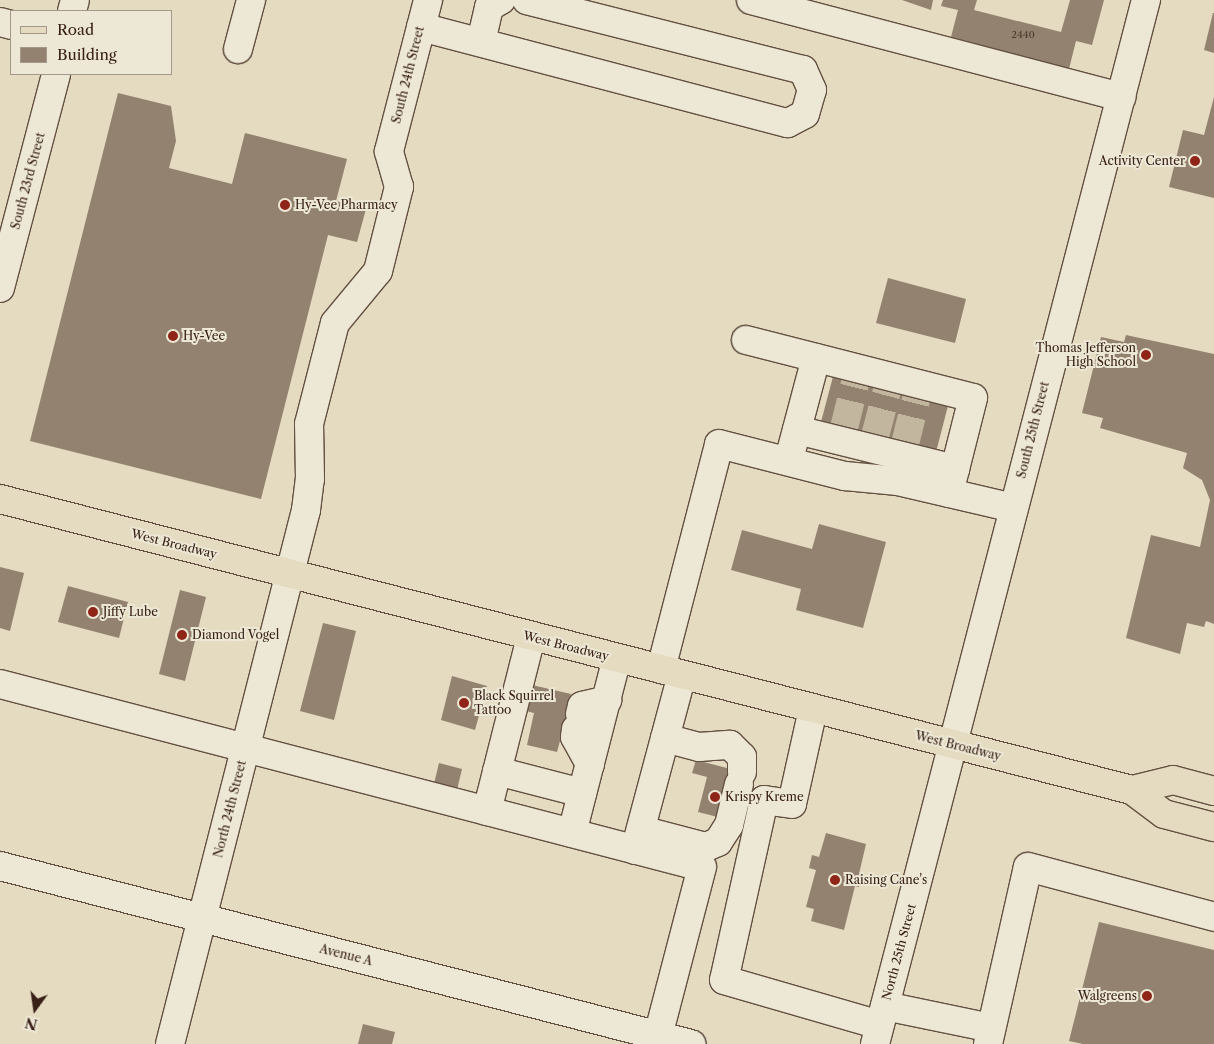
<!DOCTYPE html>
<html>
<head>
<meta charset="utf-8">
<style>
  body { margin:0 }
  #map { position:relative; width:1214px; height:1044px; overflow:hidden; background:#e4dbc0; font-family:"Libre Caslon Text",serif }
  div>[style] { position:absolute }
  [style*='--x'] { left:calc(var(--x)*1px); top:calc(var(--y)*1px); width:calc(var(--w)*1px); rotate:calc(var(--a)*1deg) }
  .building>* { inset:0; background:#92826f }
  .minor-tunnel>* { height:28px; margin-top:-14px; transform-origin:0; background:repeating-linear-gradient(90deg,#c2b69e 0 28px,transparent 0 42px) }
  .roads { filter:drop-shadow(1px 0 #645041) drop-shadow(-1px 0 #645041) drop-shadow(0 1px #645041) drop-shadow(0 -1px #645041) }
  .minor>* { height:28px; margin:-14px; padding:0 14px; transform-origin:14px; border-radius:14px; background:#ede8d6 }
  .major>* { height:28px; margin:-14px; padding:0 14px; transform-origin:14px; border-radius:14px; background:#e4dbc0 }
  .dots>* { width:14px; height:14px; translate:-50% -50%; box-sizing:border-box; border:2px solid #ede8d6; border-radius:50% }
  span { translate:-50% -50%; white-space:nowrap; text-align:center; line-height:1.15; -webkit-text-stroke:4px #ede8d6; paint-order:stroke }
  .number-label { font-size:10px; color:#4f392d }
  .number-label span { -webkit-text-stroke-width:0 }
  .street-label { font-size:12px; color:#392117 }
  .poi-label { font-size:12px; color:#392117 }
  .right { translate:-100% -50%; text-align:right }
  .left { translate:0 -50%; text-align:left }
  .legend { position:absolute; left:10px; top:10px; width:162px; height:65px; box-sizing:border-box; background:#ede8d6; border:1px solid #a5988a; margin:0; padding:6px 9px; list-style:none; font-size:15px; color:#392117 }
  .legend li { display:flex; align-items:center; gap:10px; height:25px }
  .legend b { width:25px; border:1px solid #a5988a }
  .north { position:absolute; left:10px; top:984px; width:50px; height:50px; -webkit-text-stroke:4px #ede8d6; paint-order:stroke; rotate:194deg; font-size:14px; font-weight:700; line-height:20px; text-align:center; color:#392117 }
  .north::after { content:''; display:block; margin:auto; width:18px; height:22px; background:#392117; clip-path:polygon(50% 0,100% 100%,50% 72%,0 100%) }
</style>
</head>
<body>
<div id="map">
  <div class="building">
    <div style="clip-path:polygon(902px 0,933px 0,931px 10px)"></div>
    <div style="clip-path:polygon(943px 0,977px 0,974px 10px,1061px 32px,1070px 0,1104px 0,1092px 45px,1076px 41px,1069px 69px,951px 37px,958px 10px,941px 6px)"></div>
    <div style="clip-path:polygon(1213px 13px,1214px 13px,1214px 53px,1204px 50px)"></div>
    <div style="clip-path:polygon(118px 93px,171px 106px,176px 141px,169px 168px,232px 184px,245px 133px,347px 159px,336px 201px,366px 209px,357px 242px,328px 235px,261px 499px,30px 441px)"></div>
    <div style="clip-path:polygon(1214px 97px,1214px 198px,1169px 187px,1183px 130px,1204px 135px)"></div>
    <div style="clip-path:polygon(888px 278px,966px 299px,955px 343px,876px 323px)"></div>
    <div style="clip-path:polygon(1126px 335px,1214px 354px,1214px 624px,1206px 621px,1204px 627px,1187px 623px,1180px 654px,1126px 638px,1151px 535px,1200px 547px,1210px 500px,1202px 480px,1183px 468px,1187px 453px,1100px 428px,1103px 418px,1082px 413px,1101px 337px,1124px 342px)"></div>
    <div style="clip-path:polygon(835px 369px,950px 398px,936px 452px,821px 422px)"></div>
    <div style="clip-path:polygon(819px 524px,886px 542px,863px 628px,796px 610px,801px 589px,731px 570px,742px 530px,812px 549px)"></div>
    <div style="clip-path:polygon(0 567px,24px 573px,10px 631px,0 628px)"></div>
    <div style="clip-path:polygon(68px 586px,128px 602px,119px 638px,58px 622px)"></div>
    <div style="clip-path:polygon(180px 590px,206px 597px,185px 681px,159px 674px)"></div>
    <div style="clip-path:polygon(323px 623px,356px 631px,334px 720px,300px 711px)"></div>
    <div style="clip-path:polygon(452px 676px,487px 686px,475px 730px,441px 720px)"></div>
    <div style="clip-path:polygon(532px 685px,571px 694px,567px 711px,586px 716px,564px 726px,557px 752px,527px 745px,534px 713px,526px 711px)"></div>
    <div style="clip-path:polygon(696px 760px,750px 774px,722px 818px,698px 812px,707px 777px,692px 773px)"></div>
    <div style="clip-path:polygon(439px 763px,462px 769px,456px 794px,433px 788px)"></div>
    <div style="clip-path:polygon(826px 833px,866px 844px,859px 874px,863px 875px,859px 887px,855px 886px,844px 930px,811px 921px,814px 909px,806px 907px,816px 870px,809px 868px,812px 855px,819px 857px)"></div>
    <div style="clip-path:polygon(1099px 922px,1214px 950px,1214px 1044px,1083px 1044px,1069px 1041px)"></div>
    <div style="clip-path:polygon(363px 1024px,395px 1032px,392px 1044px,358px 1044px)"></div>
  </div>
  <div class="minor-tunnel">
    <div style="--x:844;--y:428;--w:55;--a:-76.2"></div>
    <div style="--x:875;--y:436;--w:55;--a:-75.2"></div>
    <div style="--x:905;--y:444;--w:55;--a:-76.2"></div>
  </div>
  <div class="roads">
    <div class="minor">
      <div style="--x:751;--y:0;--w:383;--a:14.7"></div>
      <div style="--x:72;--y:11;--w:11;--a:-75"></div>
      <div style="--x:0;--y:22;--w:11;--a:15"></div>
      <div style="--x:421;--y:27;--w:379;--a:14.7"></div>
      <div style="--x:788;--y:123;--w:19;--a:-28"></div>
      <div style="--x:805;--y:114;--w:25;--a:-74"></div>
      <div style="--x:812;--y:90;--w:22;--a:-114"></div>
      <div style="--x:803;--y:70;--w:285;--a:-165.8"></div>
      <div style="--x:481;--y:42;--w:36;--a:-77"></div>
      <div style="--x:489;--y:7;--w:14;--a:-30"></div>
      <div style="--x:238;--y:49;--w:51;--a:-75.1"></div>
      <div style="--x:0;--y:288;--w:221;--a:-75.3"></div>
      <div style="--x:746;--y:340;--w:234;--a:14.3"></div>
      <div style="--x:973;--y:398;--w:98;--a:104.2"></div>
      <div style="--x:797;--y:430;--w:163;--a:13.9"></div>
      <div style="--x:792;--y:448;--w:93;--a:-75.1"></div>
      <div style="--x:661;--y:669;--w:232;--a:-75.5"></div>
      <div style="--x:719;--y:444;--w:130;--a:14.3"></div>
      <div style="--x:845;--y:476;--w:53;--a:5.4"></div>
      <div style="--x:898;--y:481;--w:118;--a:13.2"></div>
      <div style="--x:0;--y:684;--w:725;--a:14.61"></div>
      <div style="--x:702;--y:867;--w:175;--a:104.6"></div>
      <div style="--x:813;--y:709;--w:97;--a:102.5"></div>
      <div style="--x:792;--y:804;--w:28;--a:-172"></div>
      <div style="--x:764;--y:800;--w:184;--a:102.5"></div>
      <div style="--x:724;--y:980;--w:162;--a:16.1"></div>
      <div style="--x:580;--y:714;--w:8;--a:-76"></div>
      <div style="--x:582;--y:706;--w:26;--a:-13"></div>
      <div style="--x:576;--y:729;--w:8;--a:97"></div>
      <div style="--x:575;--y:737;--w:31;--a:61"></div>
      <div style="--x:665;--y:738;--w:35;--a:15"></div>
      <div style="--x:699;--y:747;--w:31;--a:-4"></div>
      <div style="--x:730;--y:745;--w:17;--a:45"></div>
      <div style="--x:742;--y:757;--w:15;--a:90"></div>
      <div style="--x:497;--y:771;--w:88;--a:14.5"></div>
      <div style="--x:487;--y:811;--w:179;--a:-75.8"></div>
      <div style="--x:641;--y:830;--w:67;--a:14.7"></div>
      <div style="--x:706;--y:847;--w:13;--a:-23"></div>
      <div style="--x:718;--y:842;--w:20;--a:-57"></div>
      <div style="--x:729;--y:825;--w:42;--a:-76.3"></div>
      <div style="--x:572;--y:833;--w:181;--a:-75.6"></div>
      <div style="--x:635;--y:850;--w:181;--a:-75"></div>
      <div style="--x:0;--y:866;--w:714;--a:14.45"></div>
      <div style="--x:885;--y:1006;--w:108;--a:11.7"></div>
      <div style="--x:170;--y:1044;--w:551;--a:-75.71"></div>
      <div style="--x:306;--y:510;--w:31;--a:-83"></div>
      <div style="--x:310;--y:479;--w:55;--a:-91"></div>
      <div style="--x:309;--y:424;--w:104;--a:-75.6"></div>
      <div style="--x:335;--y:323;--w:67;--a:-50.4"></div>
      <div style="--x:378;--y:271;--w:87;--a:-76"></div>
      <div style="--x:399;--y:187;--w:37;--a:-106"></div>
      <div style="--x:389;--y:151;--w:156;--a:-75.5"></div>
      <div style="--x:875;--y:1044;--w:1079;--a:-75.45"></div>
      <div style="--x:988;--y:1044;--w:181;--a:-77.3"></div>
      <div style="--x:1028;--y:867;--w:193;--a:15"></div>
    </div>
    <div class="major">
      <div style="--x:0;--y:499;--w:1169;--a:14.42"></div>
      <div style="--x:1132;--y:790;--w:40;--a:37"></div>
      <div style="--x:1164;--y:814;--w:52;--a:14.6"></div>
      <div style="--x:1132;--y:790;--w:42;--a:-13.7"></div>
      <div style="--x:1173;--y:780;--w:42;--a:15"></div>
    </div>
  </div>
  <div class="dots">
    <div style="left:1195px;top:161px;background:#8f2418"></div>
    <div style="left:285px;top:205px;background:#8f2418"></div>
    <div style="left:173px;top:336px;background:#8f2418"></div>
    <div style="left:1146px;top:355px;background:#8f2418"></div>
    <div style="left:93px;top:612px;background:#8f2418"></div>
    <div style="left:182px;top:635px;background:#8f2418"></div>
    <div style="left:464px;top:703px;background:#8f2418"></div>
    <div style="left:715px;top:797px;background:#8f2418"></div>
    <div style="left:835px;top:880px;background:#8f2418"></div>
    <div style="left:1147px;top:996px;background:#8f2418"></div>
  </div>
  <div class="number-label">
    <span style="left:1023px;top:35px">2440</span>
  </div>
  <div class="street-label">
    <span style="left:408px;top:75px;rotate:-76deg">South 24th Street</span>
    <span style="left:28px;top:181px;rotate:-75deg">South 23rd Street</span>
    <span style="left:1033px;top:430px;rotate:-76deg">South 25th Street</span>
    <span style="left:174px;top:544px;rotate:14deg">West Broadway</span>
    <span style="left:566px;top:646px;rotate:14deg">West Broadway</span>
    <span style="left:958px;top:746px;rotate:14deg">West Broadway</span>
    <span style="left:230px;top:809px;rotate:-76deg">North 24th Street</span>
    <span style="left:899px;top:952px;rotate:-75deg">North 25th Street</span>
    <span style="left:346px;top:955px;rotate:14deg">Avenue A</span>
  </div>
  <div class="poi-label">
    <span class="right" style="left:1185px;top:161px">Activity Center</span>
    <span class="left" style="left:295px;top:205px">Hy-Vee Pharmacy</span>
    <span class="left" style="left:183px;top:336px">Hy-Vee</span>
    <span class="right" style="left:1136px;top:355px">Thomas Jefferson<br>High School</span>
    <span class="left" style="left:103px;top:612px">Jiffy Lube</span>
    <span class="left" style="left:192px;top:635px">Diamond Vogel</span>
    <span class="left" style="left:474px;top:703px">Black Squirrel<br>Tattoo</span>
    <span class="left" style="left:725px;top:797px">Krispy Kreme</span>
    <span class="left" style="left:845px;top:880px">Raising Cane's</span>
    <span class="right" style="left:1137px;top:996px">Walgreens</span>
  </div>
  <ul class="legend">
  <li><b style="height:6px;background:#e4dbc0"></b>Road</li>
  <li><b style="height:14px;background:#92826f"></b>Building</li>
  </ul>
  <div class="north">N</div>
</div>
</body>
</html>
